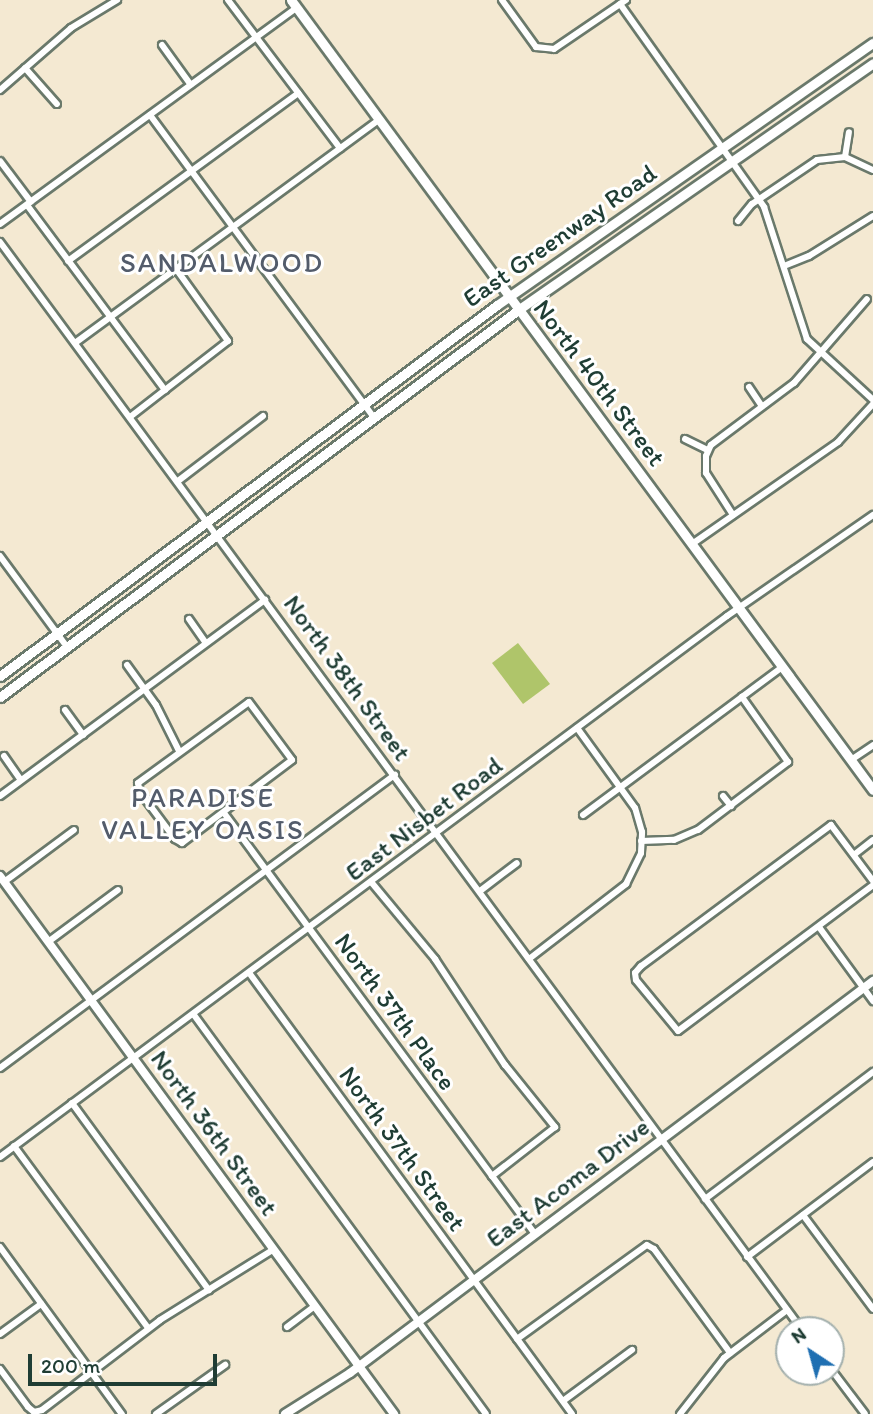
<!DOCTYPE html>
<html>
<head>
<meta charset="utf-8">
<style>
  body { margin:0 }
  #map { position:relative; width:873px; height:1414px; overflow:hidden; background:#f4e9d2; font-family:Itim,sans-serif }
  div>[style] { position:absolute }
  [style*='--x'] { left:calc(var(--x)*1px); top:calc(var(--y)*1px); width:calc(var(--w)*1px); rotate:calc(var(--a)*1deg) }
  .green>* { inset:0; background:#afc56a }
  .roads { filter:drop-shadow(2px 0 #6a796b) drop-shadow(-2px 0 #6a796b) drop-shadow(0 2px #6a796b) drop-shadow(0 -2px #6a796b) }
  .minor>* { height:6px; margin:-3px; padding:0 3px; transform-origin:3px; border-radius:3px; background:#fff }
  .tertiary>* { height:8px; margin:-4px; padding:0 4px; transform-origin:4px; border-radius:4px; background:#fff }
  .secondary>* { height:9px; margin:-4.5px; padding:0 4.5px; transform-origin:4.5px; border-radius:4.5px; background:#fff }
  span { translate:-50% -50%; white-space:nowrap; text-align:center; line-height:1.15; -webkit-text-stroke:6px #fff; paint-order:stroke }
  .street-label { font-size:26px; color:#1f3d34 }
  .neighbourhood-label { font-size:28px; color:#535c6b; letter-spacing:2px }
  .north { position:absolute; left:775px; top:1316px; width:70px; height:70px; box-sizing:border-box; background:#fff; border:2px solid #a5b1ae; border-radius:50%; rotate:324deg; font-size:19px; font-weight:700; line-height:28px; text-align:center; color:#1f3d34 }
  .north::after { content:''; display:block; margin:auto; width:24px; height:32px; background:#1f6fb2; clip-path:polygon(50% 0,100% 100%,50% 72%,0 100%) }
  .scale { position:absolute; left:28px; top:1354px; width:189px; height:32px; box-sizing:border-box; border:4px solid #1f3d34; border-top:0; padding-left:9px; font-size:21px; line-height:24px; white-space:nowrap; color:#1f3d34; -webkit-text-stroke:5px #fff; paint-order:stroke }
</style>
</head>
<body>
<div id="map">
  <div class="green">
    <div style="clip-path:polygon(518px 643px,550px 684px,523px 704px,492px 663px)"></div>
  </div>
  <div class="roads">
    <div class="minor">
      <div style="--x:228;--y:0;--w:186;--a:52.9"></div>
      <div style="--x:502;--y:0;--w:58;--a:54.1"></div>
      <div style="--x:536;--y:47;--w:18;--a:6"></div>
      <div style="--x:554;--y:49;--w:87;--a:-34.2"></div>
      <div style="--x:620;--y:4;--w:249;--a:54.6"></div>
      <div style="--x:764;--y:207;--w:139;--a:72"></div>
      <div style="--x:807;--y:339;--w:90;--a:42.7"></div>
      <div style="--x:162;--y:45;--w:49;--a:54.1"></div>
      <div style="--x:25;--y:68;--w:48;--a:48.4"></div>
      <div style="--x:0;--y:90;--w:94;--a:-41.1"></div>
      <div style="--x:71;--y:28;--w:54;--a:-31.3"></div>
      <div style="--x:150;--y:115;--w:377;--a:53.5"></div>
      <div style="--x:845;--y:157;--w:25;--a:-81"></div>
      <div style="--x:0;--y:161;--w:51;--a:52.9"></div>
      <div style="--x:27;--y:205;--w:231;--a:53.3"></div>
      <div style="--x:738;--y:221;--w:22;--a:-51"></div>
      <div style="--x:752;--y:204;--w:78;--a:-34.1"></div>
      <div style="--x:817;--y:160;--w:28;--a:-6"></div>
      <div style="--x:845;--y:157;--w:31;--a:25"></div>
      <div style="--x:0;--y:224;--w:366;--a:-36.1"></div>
      <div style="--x:0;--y:242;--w:1352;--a:53.6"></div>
      <div style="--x:68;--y:261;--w:285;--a:-36.1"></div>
      <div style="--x:784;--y:266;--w:27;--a:-22"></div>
      <div style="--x:809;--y:256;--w:75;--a:-32"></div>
      <div style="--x:75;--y:343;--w:377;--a:-36.3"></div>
      <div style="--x:749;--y:387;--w:23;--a:56"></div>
      <div style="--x:130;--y:417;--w:124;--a:-37.8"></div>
      <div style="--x:228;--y:341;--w:89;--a:-125.8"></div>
      <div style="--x:685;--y:439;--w:25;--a:26"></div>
      <div style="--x:178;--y:481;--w:107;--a:-37.4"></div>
      <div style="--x:733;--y:515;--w:50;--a:-122.7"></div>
      <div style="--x:706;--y:473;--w:17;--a:-90"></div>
      <div style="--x:706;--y:456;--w:12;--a:-66"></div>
      <div style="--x:711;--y:445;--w:104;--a:-36.8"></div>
      <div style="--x:794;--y:383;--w:111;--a:-49"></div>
      <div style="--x:692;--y:544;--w:178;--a:-34.9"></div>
      <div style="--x:838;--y:442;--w:52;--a:-47.4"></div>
      <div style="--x:0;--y:556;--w:113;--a:53.6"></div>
      <div style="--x:189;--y:619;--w:29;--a:55"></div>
      <div style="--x:127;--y:665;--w:49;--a:54.1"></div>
      <div style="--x:156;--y:705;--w:51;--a:63.4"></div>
      <div style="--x:249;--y:702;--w:72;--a:53.4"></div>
      <div style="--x:292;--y:760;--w:138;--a:143"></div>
      <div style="--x:182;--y:843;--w:8;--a:-150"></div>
      <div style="--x:175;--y:839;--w:59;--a:-126.7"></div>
      <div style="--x:140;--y:792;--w:9;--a:-103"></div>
      <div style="--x:138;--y:783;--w:137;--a:-36.1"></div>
      <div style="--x:65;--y:710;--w:31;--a:54"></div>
      <div style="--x:4;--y:756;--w:29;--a:55"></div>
      <div style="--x:851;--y:760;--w:27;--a:-34"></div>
      <div style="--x:0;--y:796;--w:330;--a:-36.5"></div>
      <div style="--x:723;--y:796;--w:13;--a:51"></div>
      <div style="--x:224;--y:813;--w:523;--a:53.55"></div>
      <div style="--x:583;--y:815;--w:248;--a:-36.6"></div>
      <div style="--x:641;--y:841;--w:33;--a:-2"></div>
      <div style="--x:674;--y:840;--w:26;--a:-23"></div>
      <div style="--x:698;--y:830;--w:113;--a:-37.1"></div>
      <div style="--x:788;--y:762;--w:80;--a:-125.3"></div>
      <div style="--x:855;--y:854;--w:23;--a:-38"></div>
      <div style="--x:873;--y:881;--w:70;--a:-126.9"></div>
      <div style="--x:831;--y:825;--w:237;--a:143.4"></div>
      <div style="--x:641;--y:966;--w:9;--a:131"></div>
      <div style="--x:635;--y:973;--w:7;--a:82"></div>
      <div style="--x:636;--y:980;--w:66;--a:50.5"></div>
      <div style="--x:678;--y:1031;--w:244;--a:-36.8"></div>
      <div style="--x:4;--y:882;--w:87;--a:-36.6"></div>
      <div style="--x:372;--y:883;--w:99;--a:50.3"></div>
      <div style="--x:435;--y:959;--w:127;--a:56.6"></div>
      <div style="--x:505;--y:1065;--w:80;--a:51.1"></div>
      <div style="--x:555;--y:1127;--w:80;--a:142.1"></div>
      <div style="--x:480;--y:891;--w:46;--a:-37.1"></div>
      <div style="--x:819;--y:927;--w:92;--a:53.9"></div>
      <div style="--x:48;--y:942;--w:87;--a:-36.6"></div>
      <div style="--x:529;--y:959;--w:123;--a:-37.7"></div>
      <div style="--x:626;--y:884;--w:34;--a:-64"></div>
      <div style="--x:641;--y:853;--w:21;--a:-87"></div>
      <div style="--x:642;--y:832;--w:25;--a:-106"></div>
      <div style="--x:635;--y:808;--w:99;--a:-125.9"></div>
      <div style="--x:250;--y:974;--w:545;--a:53.8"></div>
      <div style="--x:194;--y:1015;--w:494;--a:53.8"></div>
      <div style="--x:0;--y:1068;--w:492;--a:-36.6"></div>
      <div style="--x:72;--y:1103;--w:232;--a:53.8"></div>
      <div style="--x:14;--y:1146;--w:226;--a:53.6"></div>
      <div style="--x:0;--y:1157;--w:906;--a:-36.65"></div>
      <div style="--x:727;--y:616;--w:178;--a:-34.7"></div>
      <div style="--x:705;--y:1199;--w:211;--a:-37.1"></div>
      <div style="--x:803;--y:1215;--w:117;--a:53.3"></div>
      <div style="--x:0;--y:1247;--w:207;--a:53.9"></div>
      <div style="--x:747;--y:1257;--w:158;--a:-37"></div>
      <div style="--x:287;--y:1327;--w:35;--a:-37"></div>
      <div style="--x:0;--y:1334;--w:51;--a:-36.2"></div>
      <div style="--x:517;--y:1339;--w:160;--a:-35.9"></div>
      <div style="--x:647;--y:1245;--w:8;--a:30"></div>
      <div style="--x:654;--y:1249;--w:129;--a:53.8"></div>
      <div style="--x:0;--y:1369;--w:47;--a:53.6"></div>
      <div style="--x:28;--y:1407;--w:8;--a:40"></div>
      <div style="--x:34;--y:1412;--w:8;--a:-14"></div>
      <div style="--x:42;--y:1410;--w:148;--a:-37.3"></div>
      <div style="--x:160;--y:1320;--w:134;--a:-31.9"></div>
      <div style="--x:831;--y:1369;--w:56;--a:52.9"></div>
      <div style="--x:563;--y:1401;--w:86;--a:-36.5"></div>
      <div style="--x:156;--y:1414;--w:85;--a:-35.4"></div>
      <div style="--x:680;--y:1414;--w:71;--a:-51.8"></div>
      <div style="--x:724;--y:1358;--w:79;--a:-37.3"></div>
    </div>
    <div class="tertiary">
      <div style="--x:0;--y:876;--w:667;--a:53.78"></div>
      <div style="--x:285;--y:1414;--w:77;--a:-32.2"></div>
      <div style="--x:350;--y:1373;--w:654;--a:-36.85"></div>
    </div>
    <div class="secondary">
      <div style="--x:291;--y:0;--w:981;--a:53.62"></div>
      <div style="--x:0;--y:676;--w:620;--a:-36.74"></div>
      <div style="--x:497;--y:305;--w:458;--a:-34.9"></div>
      <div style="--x:0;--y:697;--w:647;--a:-36.76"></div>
      <div style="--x:518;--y:310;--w:432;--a:-34.8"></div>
    </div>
  </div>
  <div class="street-label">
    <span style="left:560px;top:236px;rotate:-35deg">East Greenway Road</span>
    <span style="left:599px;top:383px;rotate:53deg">North 40th Street</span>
    <span style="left:347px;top:678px;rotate:54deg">North 38th Street</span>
    <span style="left:424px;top:819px;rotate:-37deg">East Nisbet Road</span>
    <span style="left:395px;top:1012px;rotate:54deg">North 37th Place</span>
    <span style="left:214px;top:1133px;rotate:54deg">North 36th Street</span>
    <span style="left:402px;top:1149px;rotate:54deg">North 37th Street</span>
    <span style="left:568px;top:1183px;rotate:-37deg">East Acoma Drive</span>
  </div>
  <div class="neighbourhood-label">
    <span style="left:222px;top:262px">SANDALWOOD</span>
    <span style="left:203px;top:813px">PARADISE<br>VALLEY OASIS</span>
  </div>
  <div class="north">N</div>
  <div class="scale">200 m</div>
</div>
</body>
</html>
